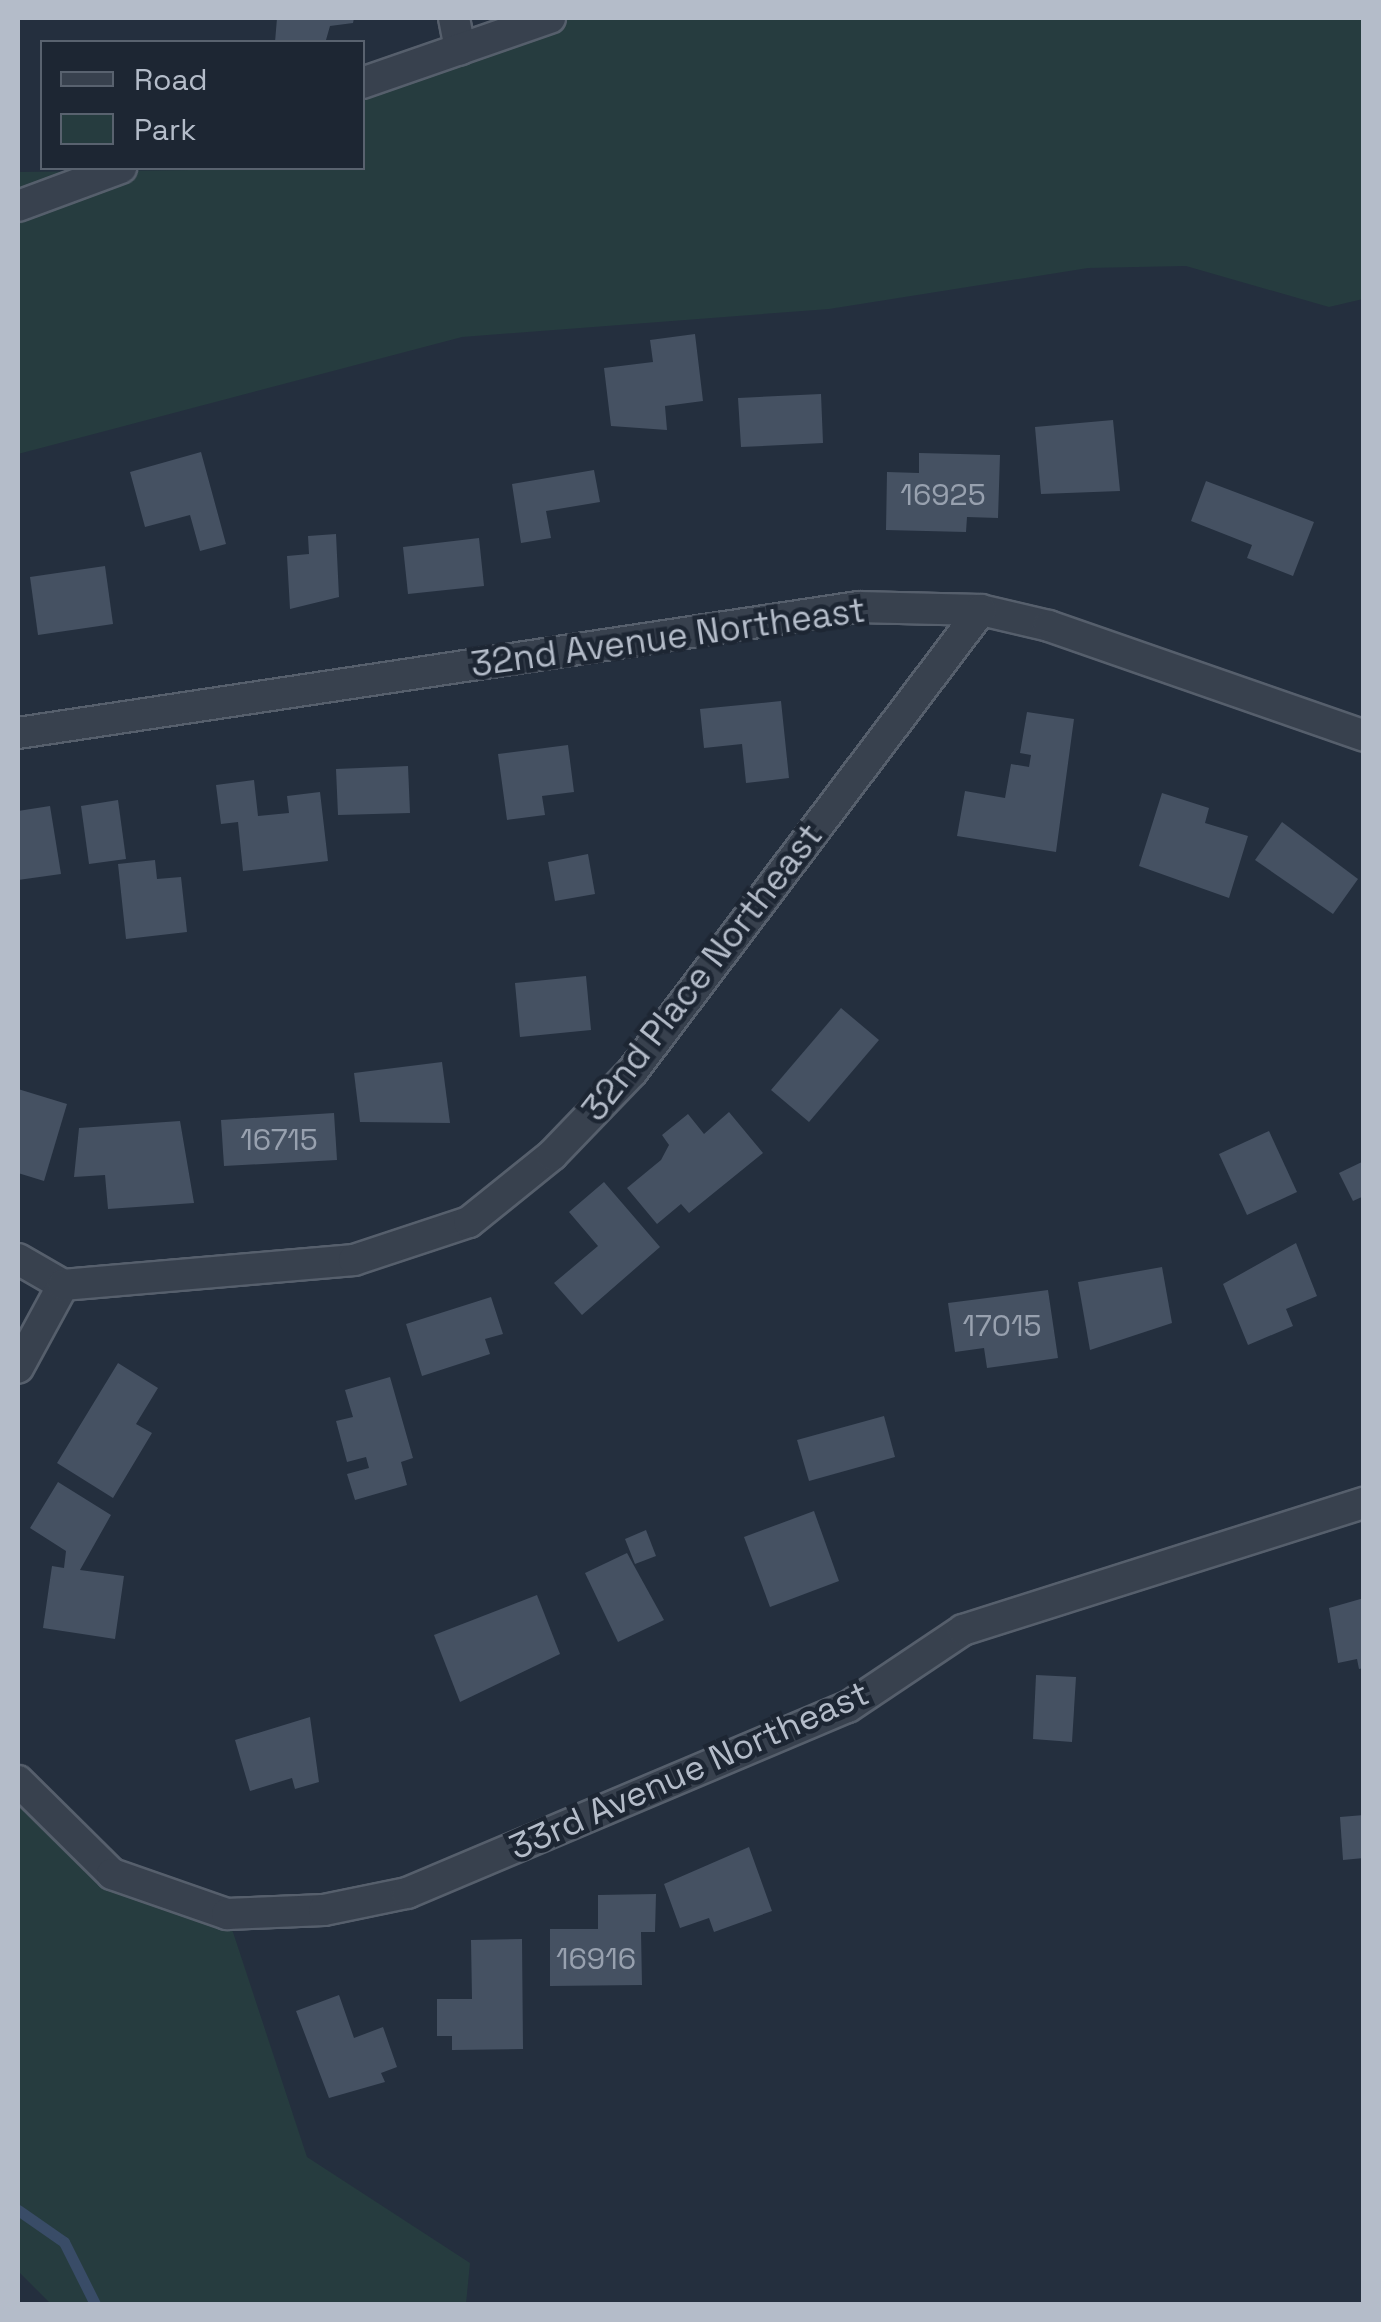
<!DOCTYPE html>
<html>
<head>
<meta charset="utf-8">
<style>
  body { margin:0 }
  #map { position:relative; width:1381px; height:2322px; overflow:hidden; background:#242f3e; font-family:"Space Grotesk",sans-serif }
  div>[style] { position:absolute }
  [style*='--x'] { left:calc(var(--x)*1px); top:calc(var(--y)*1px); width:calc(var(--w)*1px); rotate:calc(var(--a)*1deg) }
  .green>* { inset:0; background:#263c3f }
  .stream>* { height:11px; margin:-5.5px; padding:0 5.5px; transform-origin:5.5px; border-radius:5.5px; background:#394c67 }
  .building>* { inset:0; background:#455162 }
  .roads { filter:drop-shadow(2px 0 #565f6c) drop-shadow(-2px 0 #565f6c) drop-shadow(0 2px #565f6c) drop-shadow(0 -2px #565f6c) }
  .minor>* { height:30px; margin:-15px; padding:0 15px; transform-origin:15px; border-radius:15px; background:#38414e }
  span { translate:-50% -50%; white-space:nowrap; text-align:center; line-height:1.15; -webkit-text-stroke:9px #1d2633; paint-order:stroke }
  .number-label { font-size:30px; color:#98a1af }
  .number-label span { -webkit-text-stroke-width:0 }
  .street-label { font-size:35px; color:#b4bcc9 }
  .frame { position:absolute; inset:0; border:20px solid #b4bcc9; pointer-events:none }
  .legend { position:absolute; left:40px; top:40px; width:325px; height:130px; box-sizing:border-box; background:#1d2633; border:2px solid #59626f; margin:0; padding:12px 18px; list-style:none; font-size:30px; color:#b4bcc9 }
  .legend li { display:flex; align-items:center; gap:20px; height:50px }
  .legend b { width:50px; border:2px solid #59626f }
</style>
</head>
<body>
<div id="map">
  <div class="green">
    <div style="clip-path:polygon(534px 18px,1363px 18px,1363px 299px,1329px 307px,1186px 266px,1088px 268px,829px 309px,462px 337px,18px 454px,18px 172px,362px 168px,363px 72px)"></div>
    <div style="clip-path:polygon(18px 1781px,112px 1874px,227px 1914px,307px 2157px,470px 2263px,466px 2304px,51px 2304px,18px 2271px)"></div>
  </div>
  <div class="stream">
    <div style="--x:18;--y:2210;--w:56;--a:34.8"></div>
    <div style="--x:64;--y:2242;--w:69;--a:63.4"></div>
  </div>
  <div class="building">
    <div style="clip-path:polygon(277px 18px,354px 18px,353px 23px,330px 26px,326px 40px,275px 42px)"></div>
    <div style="clip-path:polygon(695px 334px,703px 401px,665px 406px,667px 430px,611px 426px,604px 368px,653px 362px,650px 340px)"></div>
    <div style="clip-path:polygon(821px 394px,823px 443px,741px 447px,738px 398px)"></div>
    <div style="clip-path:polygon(1113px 420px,1120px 491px,1041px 494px,1035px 427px)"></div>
    <div style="clip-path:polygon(201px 452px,226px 544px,200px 551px,190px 515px,145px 527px,130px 472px)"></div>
    <div style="clip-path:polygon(919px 453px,1000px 455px,998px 518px,967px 517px,966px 532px,886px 530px,887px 472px,919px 473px)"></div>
    <div style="clip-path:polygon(594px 470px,600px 502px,546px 511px,551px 538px,521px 543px,512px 484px)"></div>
    <div style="clip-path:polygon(1206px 481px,1314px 522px,1293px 576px,1247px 558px,1252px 545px,1191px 521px)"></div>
    <div style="clip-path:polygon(336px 534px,339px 597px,290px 609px,287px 556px,309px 554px,308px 536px)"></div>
    <div style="clip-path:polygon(479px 538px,484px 586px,408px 594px,403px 547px)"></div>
    <div style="clip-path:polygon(105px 566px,113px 624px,38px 635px,30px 577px)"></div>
    <div style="clip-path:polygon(781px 701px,789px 778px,746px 783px,742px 744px,704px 748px,700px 709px)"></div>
    <div style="clip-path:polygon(1027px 712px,1074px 719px,1056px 852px,957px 836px,965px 791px,1005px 798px,1011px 764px,1029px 767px,1031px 755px,1020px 753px)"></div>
    <div style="clip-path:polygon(568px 745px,574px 792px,542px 796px,545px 815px,507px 820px,498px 754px)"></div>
    <div style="clip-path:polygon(408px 766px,410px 813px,338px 815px,336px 769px)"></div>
    <div style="clip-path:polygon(254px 780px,258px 816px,289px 813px,287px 796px,320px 792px,328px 861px,243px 871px,238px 822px,221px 824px,216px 785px)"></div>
    <div style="clip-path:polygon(1162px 793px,1209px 808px,1205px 823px,1248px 836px,1229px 898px,1139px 866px)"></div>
    <div style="clip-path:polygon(118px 800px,126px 859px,89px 864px,81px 806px)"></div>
    <div style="clip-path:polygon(50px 806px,61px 874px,18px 880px,18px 811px)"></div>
    <div style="clip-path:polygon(1282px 822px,1358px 879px,1333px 914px,1255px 860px)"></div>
    <div style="clip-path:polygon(588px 854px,595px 894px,555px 901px,548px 862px)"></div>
    <div style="clip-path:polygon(155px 860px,157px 879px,181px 877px,187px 932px,126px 939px,118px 864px)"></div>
    <div style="clip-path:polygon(586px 976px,591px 1030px,520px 1037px,515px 983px)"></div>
    <div style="clip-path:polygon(841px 1008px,879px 1040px,809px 1122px,771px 1090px)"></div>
    <div style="clip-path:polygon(442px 1062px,450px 1123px,360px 1122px,354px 1073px)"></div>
    <div style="clip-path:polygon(18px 1089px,67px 1104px,44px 1181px,18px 1173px)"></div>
    <div style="clip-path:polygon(729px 1112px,763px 1153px,689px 1213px,681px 1204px,657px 1224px,627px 1188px,661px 1160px,669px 1145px,662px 1135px,688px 1114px,704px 1134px)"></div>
    <div style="clip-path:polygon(334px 1113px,337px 1160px,224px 1166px,221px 1120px)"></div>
    <div style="clip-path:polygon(180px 1121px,194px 1203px,108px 1209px,105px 1175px,74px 1177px,79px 1128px)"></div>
    <div style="clip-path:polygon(1269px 1131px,1297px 1192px,1247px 1215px,1219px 1154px)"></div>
    <div style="clip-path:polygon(1364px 1161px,1364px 1196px,1353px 1201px,1339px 1173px)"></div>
    <div style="clip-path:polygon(604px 1182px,660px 1247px,582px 1315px,554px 1283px,598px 1246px,569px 1212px)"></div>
    <div style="clip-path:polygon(1296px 1243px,1317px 1296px,1286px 1309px,1293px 1326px,1248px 1345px,1223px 1284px)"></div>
    <div style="clip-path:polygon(1162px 1267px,1172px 1323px,1090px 1350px,1078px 1282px)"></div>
    <div style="clip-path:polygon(1048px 1290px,1058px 1358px,987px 1368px,984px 1348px,955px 1352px,948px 1303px)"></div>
    <div style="clip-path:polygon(491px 1297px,503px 1334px,485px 1339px,490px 1354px,422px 1376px,406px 1324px)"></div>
    <div style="clip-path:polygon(118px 1363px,158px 1388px,136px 1424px,152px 1433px,113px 1498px,57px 1463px)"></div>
    <div style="clip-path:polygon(390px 1377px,413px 1458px,401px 1462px,407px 1485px,355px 1500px,347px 1474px,369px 1468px,366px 1457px,347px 1462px,336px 1421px,353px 1417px,345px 1390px)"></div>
    <div style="clip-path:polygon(884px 1416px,895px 1457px,809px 1481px,797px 1440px)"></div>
    <div style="clip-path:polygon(58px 1482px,111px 1515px,80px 1570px,124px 1576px,115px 1639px,43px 1628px,52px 1566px,64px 1568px,66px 1551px,30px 1528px)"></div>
    <div style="clip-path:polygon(814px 1511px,839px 1581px,770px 1607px,744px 1537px)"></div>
    <div style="clip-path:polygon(646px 1530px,656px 1556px,635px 1564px,625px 1539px)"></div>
    <div style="clip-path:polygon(627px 1553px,664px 1620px,618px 1642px,585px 1573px)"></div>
    <div style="clip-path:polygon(537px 1595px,560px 1654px,460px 1702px,434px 1635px)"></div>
    <div style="clip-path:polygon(1364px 1598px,1364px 1668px,1359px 1669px,1357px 1659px,1338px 1663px,1329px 1608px)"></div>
    <div style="clip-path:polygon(1036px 1675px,1076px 1677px,1072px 1742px,1033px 1739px)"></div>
    <div style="clip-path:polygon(310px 1717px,319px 1782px,295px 1789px,292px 1778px,250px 1791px,235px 1740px)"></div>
    <div style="clip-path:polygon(1364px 1815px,1364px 1858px,1343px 1860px,1340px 1817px)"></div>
    <div style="clip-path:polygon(749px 1847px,772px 1911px,714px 1932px,709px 1918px,680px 1928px,664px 1884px)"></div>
    <div style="clip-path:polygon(656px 1894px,655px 1932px,641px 1932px,642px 1985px,550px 1986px,550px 1929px,598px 1929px,598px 1895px)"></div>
    <div style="clip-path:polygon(522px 1939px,523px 2049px,452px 2050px,452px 2036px,437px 2036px,437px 1999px,472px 1999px,471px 1940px)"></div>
    <div style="clip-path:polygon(339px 1995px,354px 2038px,383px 2027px,397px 2067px,381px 2073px,385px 2082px,329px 2098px,296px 2011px)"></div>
  </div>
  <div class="roads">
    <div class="minor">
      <div style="--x:454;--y:18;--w:32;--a:79"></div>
      <div style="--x:362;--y:83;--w:199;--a:-19.1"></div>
      <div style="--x:18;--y:206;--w:110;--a:-20.3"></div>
      <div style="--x:18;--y:733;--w:849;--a:-8.53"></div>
      <div style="--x:858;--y:607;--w:123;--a:1.4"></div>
      <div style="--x:981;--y:610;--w:70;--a:13.2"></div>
      <div style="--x:1049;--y:626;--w:334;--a:19.2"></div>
      <div style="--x:18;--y:1259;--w:52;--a:30"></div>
      <div style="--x:63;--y:1285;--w:94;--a:118.5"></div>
      <div style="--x:63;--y:1285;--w:292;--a:-4.9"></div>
      <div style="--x:354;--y:1260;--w:121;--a:-18.3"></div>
      <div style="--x:469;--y:1222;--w:107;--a:-38.9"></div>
      <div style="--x:552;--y:1155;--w:115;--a:-46.1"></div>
      <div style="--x:632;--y:1072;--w:579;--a:-52.93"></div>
      <div style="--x:18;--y:1781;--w:132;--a:44.7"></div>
      <div style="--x:112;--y:1874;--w:122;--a:19.2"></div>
      <div style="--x:227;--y:1914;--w:97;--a:-2.4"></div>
      <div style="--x:324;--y:1910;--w:85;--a:-11.6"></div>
      <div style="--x:407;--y:1893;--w:479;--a:-22.9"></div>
      <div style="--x:848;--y:1707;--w:138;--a:-33.8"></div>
      <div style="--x:963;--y:1630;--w:421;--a:-17.6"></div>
    </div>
  </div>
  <div class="number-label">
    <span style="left:943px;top:495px">16925</span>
    <span style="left:279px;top:1140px">16715</span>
    <span style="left:1002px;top:1326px">17015</span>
    <span style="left:596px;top:1959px">16916</span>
  </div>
  <div class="street-label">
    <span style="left:668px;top:637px;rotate:-8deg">32nd Avenue Northeast</span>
    <span style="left:702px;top:972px;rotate:-52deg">32nd Place Northeast</span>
    <span style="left:689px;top:1770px;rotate:-24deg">33rd Avenue Northeast</span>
  </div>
  <div class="frame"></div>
  <ul class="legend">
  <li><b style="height:12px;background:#38414e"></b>Road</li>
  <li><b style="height:28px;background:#263c3f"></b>Park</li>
  </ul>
</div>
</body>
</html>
